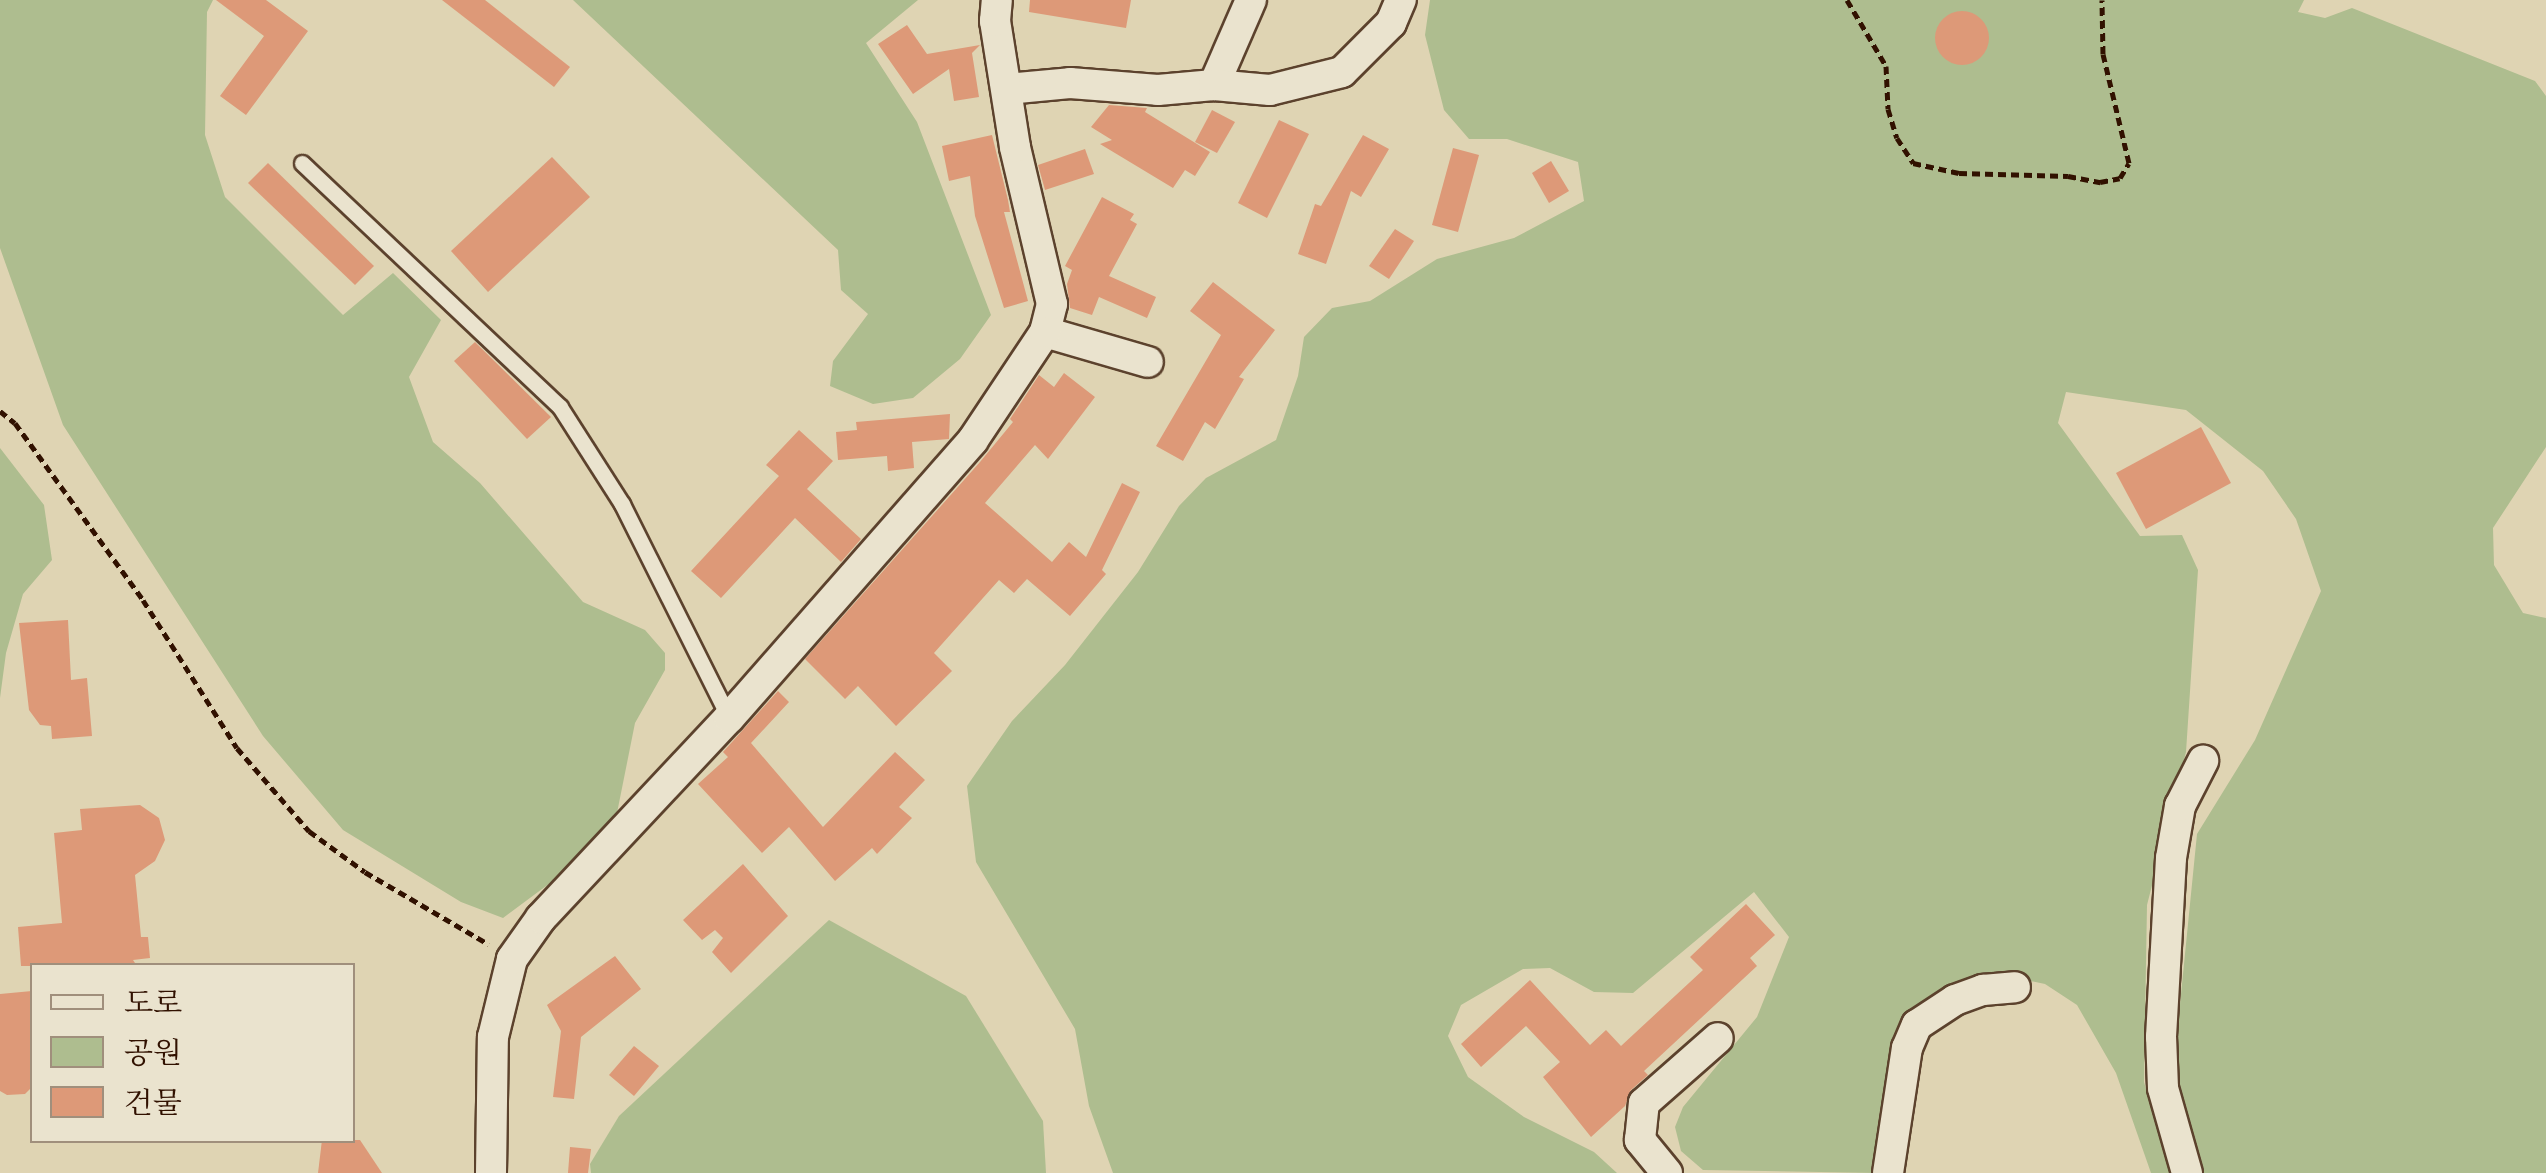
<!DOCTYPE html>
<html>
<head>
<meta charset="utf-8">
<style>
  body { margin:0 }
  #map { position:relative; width:2546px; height:1173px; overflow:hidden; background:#dfd4b3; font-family:"Sorts Mill Goudy","Noto Serif KR",serif }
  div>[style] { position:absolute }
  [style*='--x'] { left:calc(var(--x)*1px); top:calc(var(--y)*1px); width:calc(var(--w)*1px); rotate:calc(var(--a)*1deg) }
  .green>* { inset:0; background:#aebd8f }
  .building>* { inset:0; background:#dd9978 }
  .round { border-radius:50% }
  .path>* { height:5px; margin-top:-2.5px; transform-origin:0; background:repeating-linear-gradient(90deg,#311100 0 8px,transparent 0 13px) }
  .roads { filter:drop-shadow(2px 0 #5c422d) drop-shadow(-2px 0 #5c422d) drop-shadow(0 2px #5c422d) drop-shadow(0 -2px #5c422d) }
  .lane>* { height:15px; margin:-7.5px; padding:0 7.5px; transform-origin:7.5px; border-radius:7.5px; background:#eae3ce }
  .street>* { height:30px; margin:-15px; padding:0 15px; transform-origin:15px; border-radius:15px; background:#eae3ce }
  span { translate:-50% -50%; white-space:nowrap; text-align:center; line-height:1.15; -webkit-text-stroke:8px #eae3ce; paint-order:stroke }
  .legend { position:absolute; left:30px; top:963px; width:325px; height:180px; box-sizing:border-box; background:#eae3ce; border:2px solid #a08f7c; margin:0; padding:12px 18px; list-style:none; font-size:30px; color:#311100 }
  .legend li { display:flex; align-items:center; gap:20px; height:50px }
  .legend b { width:50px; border:2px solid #a08f7c }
</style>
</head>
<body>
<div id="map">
  <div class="green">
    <div style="clip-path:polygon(0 0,213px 0,207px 12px,205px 135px,225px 197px,343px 315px,393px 273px,441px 320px,409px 377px,433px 442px,480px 483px,583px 602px,645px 630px,665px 653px,665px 670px,635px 723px,617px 813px,569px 869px,503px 918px,461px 902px,343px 830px,263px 736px,63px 425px,0 248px)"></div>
    <div style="clip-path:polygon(573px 0,918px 0,866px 43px,917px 122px,991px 315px,960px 359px,913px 398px,873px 404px,830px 386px,833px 361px,868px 314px,841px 290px,838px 250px)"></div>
    <div style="clip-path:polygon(1430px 0,2304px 0,2298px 12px,2325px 18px,2352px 8px,2535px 81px,2546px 96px,2546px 447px,2493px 528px,2494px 565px,2523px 613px,2546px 618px,2546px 1173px,2201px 1173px,2174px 1064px,2197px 834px,2255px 740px,2321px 591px,2296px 519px,2263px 471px,2186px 410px,2066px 392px,2058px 423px,2140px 536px,2182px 535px,2198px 570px,2186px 752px,2147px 905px,2144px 1082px,2170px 1173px,2151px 1173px,2116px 1073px,2077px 1005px,2045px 984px,2007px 976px,1934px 999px,1876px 1173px,1703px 1170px,1681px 1151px,1675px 1127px,1683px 1107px,1757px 1017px,1789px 937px,1754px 892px,1633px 993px,1594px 992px,1550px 968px,1523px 969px,1461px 1005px,1448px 1036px,1468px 1077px,1524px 1117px,1594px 1152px,1617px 1173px,1113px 1173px,1089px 1106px,1075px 1029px,976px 862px,967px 786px,1012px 721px,1065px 665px,1138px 572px,1179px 506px,1206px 478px,1276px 440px,1298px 376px,1304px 337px,1332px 308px,1370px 301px,1437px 259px,1514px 238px,1584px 201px,1578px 162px,1507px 139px,1469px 139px,1444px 110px,1425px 35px)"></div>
    <div style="clip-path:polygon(0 448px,44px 505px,52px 560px,23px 594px,6px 653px,0 698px)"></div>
    <div style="clip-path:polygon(829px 920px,966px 996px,1043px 1121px,1046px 1173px,591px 1173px,590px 1164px,619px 1116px)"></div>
  </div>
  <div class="building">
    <div style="clip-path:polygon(216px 0,266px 0,308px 31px,246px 115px,220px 96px,264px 36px)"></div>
    <div style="clip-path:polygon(442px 0,485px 0,570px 67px,554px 87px)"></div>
    <div style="clip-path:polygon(1030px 0,1131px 0,1126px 28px,1029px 12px)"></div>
    <div class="round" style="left:1935px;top:11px;width:54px;height:54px"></div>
    <div style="clip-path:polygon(907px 25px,927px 54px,980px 45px,972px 53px,979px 97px,954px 101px,949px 69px,913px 94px,878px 44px)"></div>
    <div style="clip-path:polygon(1109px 105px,1147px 108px,1145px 112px,1210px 152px,1195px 176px,1185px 170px,1173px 188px,1100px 144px,1112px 140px,1091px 127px)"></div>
    <div style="clip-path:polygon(1212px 110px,1235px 122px,1217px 153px,1195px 142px)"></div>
    <div style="clip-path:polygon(1279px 120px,1309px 134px,1267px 218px,1238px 203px)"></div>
    <div style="clip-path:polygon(992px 135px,1008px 200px,1010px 212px,1004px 212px,1028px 301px,1004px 308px,975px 216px,970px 176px,949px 181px,942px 146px)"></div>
    <div style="clip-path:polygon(1363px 135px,1389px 149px,1361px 197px,1351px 191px,1326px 264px,1298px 254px,1315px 204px,1321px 206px)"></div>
    <div style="clip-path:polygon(1453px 148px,1479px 155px,1458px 232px,1432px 225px)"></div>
    <div style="clip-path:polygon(1085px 149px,1094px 174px,1045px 190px,1038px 165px)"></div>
    <div style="clip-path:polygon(552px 157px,590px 197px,488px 292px,451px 251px)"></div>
    <div style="clip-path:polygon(1551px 161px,1569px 191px,1549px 203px,1532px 173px)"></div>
    <div style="clip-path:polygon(268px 163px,374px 266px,355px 285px,248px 183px)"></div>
    <div style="clip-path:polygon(1102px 197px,1134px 214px,1130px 220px,1137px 224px,1109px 276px,1156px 297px,1147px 318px,1099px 297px,1092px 315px,1070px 308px,1067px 284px,1072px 270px,1065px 266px)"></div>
    <div style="clip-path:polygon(1395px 229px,1414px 241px,1389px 279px,1369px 266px)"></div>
    <div style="clip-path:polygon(1213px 282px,1275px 330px,1239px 377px,1244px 379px,1215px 429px,1205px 422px,1183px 461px,1156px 446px,1221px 335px,1190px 311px)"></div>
    <div style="clip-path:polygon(475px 342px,551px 417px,527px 439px,454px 361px)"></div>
    <div style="clip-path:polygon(1064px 373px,1095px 397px,1048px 459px,1035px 445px,985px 503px,1052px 562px,1069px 542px,1086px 557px,1122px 483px,1140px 492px,1102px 570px,1106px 574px,1070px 616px,1027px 579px,1014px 593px,999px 580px,934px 653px,952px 671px,896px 726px,858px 686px,845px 699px,805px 659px,980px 462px,1013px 422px,1010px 419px,1039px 375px,1054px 387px)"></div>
    <div style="clip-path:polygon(950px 414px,949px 439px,912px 442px,914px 468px,888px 471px,887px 456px,838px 460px,836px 432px,857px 430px,856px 422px)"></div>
    <div style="clip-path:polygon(2201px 427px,2231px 483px,2146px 529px,2116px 473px)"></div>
    <div style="clip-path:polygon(799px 430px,833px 461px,807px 489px,861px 539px,841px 562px,795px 518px,721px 598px,691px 571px,779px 476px,766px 465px)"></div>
    <div style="clip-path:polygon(68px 620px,71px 680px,87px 678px,92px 736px,52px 739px,51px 726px,40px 725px,29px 710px,19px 623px)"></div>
    <div style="clip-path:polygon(778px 691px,789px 702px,751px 743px,823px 827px,895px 752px,925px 780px,899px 807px,912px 818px,877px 854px,872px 848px,835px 881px,789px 827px,762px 853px,698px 784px,728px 757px,723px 752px)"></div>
    <div style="clip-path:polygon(140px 805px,159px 818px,165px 840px,155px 861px,135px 875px,141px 937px,148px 937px,150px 958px,133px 960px,137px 966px,21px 966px,18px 927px,62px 923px,54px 833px,82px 830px,80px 809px)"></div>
    <div style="clip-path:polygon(743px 864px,788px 916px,731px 973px,712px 952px,723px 938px,715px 930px,702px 940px,683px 920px)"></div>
    <div style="clip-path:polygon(1746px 904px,1775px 935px,1750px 958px,1757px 966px,1644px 1071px,1648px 1075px,1631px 1090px,1625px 1106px,1591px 1137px,1543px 1077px,1560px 1062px,1526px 1026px,1481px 1067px,1461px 1044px,1530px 980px,1590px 1045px,1606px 1030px,1621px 1046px,1703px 970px,1690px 957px)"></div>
    <div style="clip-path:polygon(615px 956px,641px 989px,581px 1037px,574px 1099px,553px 1097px,561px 1031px,547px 1005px)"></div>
    <div style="clip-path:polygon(32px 991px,32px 1087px,25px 1094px,7px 1095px,0 1091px,0 994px)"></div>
    <div style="clip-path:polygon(634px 1046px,659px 1066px,634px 1096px,609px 1075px)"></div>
    <div style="clip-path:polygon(322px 1140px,360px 1140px,382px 1173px,318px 1173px)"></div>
    <div style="clip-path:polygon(570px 1147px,591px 1149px,588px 1173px,568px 1173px)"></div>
  </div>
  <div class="path">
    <div style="--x:1847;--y:0;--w:77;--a:59.4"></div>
    <div style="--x:1886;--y:66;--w:43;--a:87.3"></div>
    <div style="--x:1888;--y:109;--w:30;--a:73"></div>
    <div style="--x:1897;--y:138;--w:30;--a:57"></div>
    <div style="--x:1913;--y:163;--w:47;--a:12.3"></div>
    <div style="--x:1959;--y:173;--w:109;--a:1.6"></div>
    <div style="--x:2068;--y:176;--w:33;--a:11"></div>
    <div style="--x:2100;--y:182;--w:20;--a:-11"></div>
    <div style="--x:2120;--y:178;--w:17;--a:-59"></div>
    <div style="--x:2129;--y:163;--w:112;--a:-103.4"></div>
    <div style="--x:2103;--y:54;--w:54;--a:-91.1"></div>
    <div style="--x:0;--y:411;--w:19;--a:39"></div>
    <div style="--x:15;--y:423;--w:218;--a:54.1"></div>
    <div style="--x:143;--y:600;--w:175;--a:57.6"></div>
    <div style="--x:237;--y:748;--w:110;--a:49.1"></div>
    <div style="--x:309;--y:831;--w:69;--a:36.2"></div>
    <div style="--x:365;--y:872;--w:143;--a:30.3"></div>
  </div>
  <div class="roads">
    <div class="lane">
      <div style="--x:302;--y:163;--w:355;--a:43.4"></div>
      <div style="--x:560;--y:407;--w:115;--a:57.4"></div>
      <div style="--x:622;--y:504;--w:239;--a:63.4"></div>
    </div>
    <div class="street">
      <div style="--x:1214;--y:85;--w:93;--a:-66.5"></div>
      <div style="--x:1007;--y:89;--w:63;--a:-5.4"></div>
      <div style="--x:1070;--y:83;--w:88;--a:4.5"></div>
      <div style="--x:1158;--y:90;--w:56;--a:-5.1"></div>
      <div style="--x:1214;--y:85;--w:56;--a:5.1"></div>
      <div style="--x:1270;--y:90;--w:74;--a:-14"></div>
      <div style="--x:1342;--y:72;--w:69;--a:-45"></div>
      <div style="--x:1391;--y:23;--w:25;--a:-67"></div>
      <div style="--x:1045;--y:332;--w:107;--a:16.2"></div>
      <div style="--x:491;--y:1173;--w:136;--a:-89.2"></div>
      <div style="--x:493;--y:1037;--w:80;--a:-76.3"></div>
      <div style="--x:512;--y:959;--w:50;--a:-54.7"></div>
      <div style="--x:541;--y:918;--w:274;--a:-46.8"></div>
      <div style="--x:729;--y:718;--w:370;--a:-48.7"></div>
      <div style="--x:973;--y:440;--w:130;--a:-56.3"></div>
      <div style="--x:1045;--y:332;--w:29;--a:-76"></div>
      <div style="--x:1052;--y:304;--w:161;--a:-103.3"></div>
      <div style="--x:1015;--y:147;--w:128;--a:-99"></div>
      <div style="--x:995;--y:21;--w:21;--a:-85"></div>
      <div style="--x:1667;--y:1173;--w:43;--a:-129.3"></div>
      <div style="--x:1640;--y:1140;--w:37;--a:-84"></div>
      <div style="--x:1644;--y:1103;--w:98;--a:-41.3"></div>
      <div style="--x:1888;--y:1173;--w:126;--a:-81.4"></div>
      <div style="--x:1907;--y:1048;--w:25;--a:-67"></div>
      <div style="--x:1917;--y:1025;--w:45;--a:-33.3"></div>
      <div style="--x:1955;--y:1000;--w:30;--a:-20"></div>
      <div style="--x:1983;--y:990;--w:32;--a:-5"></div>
      <div style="--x:2187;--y:1173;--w:88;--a:-105.8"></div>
      <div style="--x:2163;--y:1088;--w:51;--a:-92.2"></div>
      <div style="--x:2161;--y:1037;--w:179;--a:-86.8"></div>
      <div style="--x:2171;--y:858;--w:53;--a:-80.2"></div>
      <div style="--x:2180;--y:806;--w:51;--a:-62.9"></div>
    </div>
  </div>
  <ul class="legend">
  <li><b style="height:12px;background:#eae3ce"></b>도로</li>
  <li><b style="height:28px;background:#aebd8f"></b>공원</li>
  <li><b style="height:28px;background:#dd9978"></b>건물</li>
  </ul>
</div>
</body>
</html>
